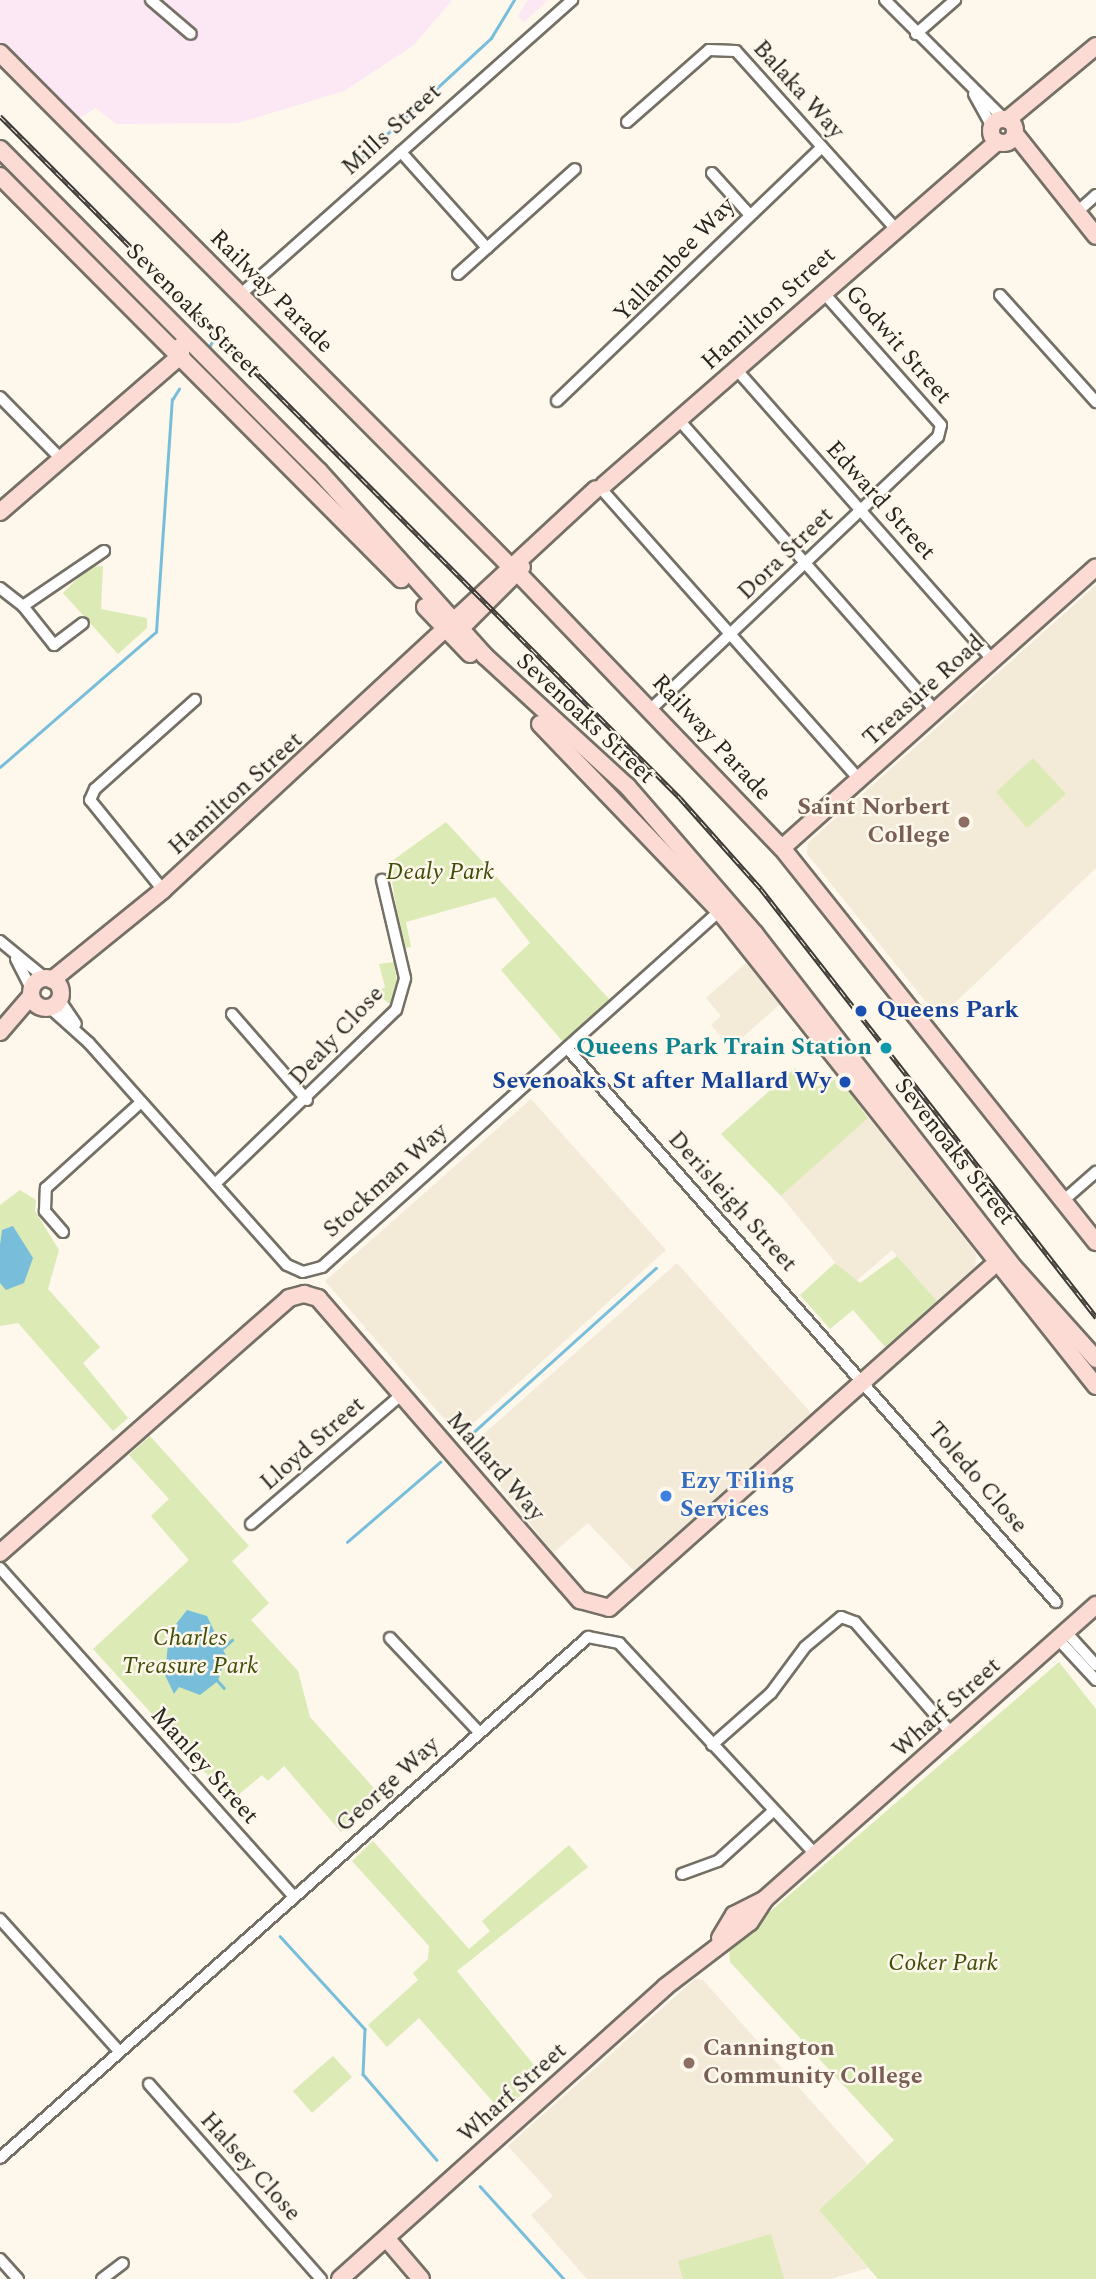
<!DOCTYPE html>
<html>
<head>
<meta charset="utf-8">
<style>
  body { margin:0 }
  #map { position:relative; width:1096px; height:2279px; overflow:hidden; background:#fdf7ec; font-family:Spectral,serif }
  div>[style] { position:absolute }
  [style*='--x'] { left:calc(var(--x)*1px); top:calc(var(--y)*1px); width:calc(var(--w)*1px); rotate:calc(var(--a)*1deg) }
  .built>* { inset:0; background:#f3ead8 }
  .industrial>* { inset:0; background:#fce7f5 }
  .green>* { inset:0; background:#dceab5 }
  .water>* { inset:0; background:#78bedb }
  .stream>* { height:2.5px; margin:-1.25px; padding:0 1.25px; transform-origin:1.25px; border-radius:1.25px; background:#78bedb }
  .roads { filter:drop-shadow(2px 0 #757066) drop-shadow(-2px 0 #757066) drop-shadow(0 2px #757066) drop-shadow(0 -2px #757066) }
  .street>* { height:10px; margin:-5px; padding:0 5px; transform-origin:5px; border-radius:5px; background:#fff }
  .secondary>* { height:16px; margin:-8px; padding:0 8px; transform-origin:8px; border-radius:8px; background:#fbdbd4 }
  .secondary>.ring { margin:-8px; padding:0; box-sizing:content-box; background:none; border:16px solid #fbdbd4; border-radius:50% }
  .rail>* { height:5px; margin-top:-2.5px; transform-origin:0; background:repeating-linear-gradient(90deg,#fdf7ec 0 8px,#3d3a35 0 16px); box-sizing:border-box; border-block:2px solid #3d3a35 }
  .dots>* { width:19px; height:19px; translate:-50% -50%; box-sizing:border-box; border:4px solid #fdf7ec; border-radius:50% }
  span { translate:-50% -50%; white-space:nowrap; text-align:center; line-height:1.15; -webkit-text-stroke:5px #fdf7ec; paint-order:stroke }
  .street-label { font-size:24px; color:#26241f }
  .education-label { font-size:24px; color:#785e54; font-weight:700 }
  .right { translate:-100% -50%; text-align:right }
  .left { translate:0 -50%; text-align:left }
  .park-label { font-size:24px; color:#414d07; font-style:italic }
  .transit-label { font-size:24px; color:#164399; font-weight:700 }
  .culture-label { font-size:24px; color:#0d838f; font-weight:700 }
  .shop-label { font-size:24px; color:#366cbe; font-weight:700 }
</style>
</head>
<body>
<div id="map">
  <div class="built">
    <div style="clip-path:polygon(1096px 585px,1096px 868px,939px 1018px,807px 854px,808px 843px)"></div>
    <div style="clip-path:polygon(746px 963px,780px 1004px,731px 1048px,711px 1025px,721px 1016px,706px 998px)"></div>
    <div style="clip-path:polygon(531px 1099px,666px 1250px,459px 1436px,325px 1281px)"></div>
    <div style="clip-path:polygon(869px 1117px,976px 1254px,975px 1267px,937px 1301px,892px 1250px,853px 1284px,781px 1196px)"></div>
    <div style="clip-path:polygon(677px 1263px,811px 1413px,634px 1571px,588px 1523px,553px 1553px,469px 1447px)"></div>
    <div style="clip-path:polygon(695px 1979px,703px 1980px,867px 2164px,819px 2210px,868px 2268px,831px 2279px,587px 2279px,531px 2215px,553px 2196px,508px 2146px)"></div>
  </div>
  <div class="industrial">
    <div style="clip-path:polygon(0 0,452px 0,414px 45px,344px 91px,238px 123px,116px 124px,96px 108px,66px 126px,0 60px)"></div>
    <div style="clip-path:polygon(528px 0,548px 0,524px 22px,518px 16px)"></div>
  </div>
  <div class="green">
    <div style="clip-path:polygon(103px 566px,101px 609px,147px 618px,147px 628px,118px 654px,63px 593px,89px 567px)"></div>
    <div style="clip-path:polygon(1033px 758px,1066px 794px,1027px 828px,996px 792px)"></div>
    <div style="clip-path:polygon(446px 822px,610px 1000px,563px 1042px,501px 970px,530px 943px,495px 897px,406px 922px,411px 947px,403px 948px,389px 863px)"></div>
    <div style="clip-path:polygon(394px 962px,398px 988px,390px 1004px,375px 993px,385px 987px,379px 964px)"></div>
    <div style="clip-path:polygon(795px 1068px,812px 1088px,840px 1078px,868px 1118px,781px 1196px,721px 1134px)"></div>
    <div style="clip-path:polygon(20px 1190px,36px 1200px,35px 1211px,59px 1250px,48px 1289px,100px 1347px,83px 1363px,128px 1418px,113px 1431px,18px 1323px,0 1326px,0 1205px)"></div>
    <div style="clip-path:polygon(897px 1256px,937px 1301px,885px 1347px,853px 1310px,830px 1329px,800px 1295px,835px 1263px,860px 1283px)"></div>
    <div style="clip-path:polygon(150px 1436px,249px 1546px,232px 1561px,269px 1603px,251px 1620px,298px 1671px,310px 1717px,382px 1797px,341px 1832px,284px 1766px,268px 1781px,262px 1775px,231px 1801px,93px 1649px,189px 1560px,151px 1516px,169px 1499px,129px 1455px)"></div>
    <div style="clip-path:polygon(1059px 1662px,1096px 1709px,1096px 2279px,878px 2279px,819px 2210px,894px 2140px,730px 1962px,729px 1947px)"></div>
    <div style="clip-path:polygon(373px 1841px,469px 1949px,490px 1931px,482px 1921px,569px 1845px,588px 1867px,457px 1971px,543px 2076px,502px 2112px,419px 2018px,387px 2047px,368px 2025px,418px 1980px,413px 1973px,428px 1959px,429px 1946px,352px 1861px)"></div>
    <div style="clip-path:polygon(333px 2056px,352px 2077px,312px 2113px,293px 2091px)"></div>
    <div style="clip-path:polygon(771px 2234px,784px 2279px,683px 2279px,678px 2261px)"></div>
  </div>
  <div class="water">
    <div style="clip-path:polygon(13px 1226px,33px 1258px,24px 1283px,6px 1290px,0 1283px,0 1245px,2px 1230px)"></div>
    <div style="clip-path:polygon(187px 1610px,207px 1616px,226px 1656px,218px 1681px,200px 1695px,179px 1687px,174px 1694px,165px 1675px,169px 1633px)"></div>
  </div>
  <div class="stream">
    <div style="--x:361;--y:158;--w:177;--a:-42.7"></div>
    <div style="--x:491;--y:38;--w:44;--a:-58.8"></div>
    <div style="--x:207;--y:351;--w:15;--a:-62"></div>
    <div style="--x:0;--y:767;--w:206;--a:-40.9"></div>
    <div style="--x:156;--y:632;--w:233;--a:-86.1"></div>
    <div style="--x:172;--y:400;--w:13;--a:-58"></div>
    <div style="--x:467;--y:1438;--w:254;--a:-42"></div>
    <div style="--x:347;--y:1542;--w:123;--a:-40.7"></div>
    <div style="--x:223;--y:1648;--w:12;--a:-42"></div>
    <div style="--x:218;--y:1681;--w:9;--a:49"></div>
    <div style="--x:280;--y:1936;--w:126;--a:47.6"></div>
    <div style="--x:365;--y:2029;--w:45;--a:92.5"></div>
    <div style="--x:363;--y:2074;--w:113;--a:49.3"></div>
    <div style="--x:480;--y:2186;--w:125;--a:47.9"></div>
  </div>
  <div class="roads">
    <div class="street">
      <div style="--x:151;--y:0;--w:52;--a:40.4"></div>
      <div style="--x:885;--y:0;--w:168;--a:45"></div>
      <div style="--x:916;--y:34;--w:52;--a:-41.1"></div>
      <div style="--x:974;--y:94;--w:38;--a:61"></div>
      <div style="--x:627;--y:122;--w:109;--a:-41.3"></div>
      <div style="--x:709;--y:50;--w:27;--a:2"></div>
      <div style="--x:736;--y:51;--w:237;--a:48.1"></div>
      <div style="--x:401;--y:152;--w:129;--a:48.1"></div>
      <div style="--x:712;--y:173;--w:54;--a:48"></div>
      <div style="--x:1076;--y:213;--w:27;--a:-42"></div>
      <div style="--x:458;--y:274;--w:157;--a:-41.9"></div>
      <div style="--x:241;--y:294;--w:443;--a:-41.6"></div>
      <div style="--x:1000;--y:295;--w:144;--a:48.1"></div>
      <div style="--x:736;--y:369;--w:388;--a:48.6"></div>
      <div style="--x:0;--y:397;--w:86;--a:45.5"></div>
      <div style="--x:557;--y:401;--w:367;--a:-43.8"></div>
      <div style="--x:679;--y:420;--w:388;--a:48.6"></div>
      <div style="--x:604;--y:492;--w:384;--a:48.4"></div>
      <div style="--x:0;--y:588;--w:29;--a:38"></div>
      <div style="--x:23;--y:606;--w:98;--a:-34.2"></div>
      <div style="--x:23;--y:606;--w:50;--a:51.5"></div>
      <div style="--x:54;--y:645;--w:36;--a:-37"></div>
      <div style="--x:652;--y:708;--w:394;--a:-43.5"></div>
      <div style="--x:938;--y:437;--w:12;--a:-76"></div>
      <div style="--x:941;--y:425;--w:178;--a:-131.6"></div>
      <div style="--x:163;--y:890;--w:116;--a:-129"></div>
      <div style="--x:90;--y:800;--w:12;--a:-66"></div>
      <div style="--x:95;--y:789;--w:134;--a:-41.7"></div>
      <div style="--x:0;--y:941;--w:58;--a:39.4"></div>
      <div style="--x:16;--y:959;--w:34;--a:63"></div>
      <div style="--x:59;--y:999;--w:30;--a:56"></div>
      <div style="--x:49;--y:1007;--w:54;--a:42"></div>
      <div style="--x:89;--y:1043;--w:297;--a:48.3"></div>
      <div style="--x:287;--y:1265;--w:17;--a:24"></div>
      <div style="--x:303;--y:1272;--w:20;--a:-15"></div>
      <div style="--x:322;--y:1267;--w:538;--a:-41.84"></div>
      <div style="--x:232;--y:1014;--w:114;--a:48.9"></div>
      <div style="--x:567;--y:1048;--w:739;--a:48.57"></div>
      <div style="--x:215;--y:1184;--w:251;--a:-43.9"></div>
      <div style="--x:396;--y:1010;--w:33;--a:-74"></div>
      <div style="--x:405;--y:978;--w:101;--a:-103.2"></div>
      <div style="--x:1064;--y:1200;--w:43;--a:-41.2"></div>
      <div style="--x:63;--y:1232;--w:28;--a:-131"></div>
      <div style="--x:45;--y:1211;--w:23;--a:-88"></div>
      <div style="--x:46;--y:1188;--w:127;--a:-42.1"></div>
      <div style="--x:251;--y:1524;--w:199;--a:-40.7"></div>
      <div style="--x:0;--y:1568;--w:441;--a:48.2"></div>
      <div style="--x:1066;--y:1632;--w:45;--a:47.7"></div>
      <div style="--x:390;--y:1638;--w:129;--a:46.6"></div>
      <div style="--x:1058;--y:1639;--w:56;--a:47.2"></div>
      <div style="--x:712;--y:1745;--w:79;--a:-41.4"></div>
      <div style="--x:771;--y:1693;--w:57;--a:-53.5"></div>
      <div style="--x:805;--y:1647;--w:47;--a:-39.8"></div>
      <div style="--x:841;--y:1617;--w:15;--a:20"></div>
      <div style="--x:855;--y:1622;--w:148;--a:49.1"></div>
      <div style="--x:682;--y:1874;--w:38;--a:-20"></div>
      <div style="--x:718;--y:1861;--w:72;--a:-42.2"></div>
      <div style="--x:0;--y:1919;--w:176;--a:48"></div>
      <div style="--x:149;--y:2084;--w:260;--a:48.6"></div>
      <div style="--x:0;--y:2158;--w:786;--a:-41.54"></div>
      <div style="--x:588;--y:1637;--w:32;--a:11"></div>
      <div style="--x:619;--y:1643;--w:288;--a:47.1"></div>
      <div style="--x:0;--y:2259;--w:27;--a:48"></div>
      <div style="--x:102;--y:2279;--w:26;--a:-37"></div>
    </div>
    <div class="secondary">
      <div style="--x:0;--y:53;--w:722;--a:45.17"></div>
      <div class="ring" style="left:991px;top:119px;width:8px;height:8px"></div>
      <div style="--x:1007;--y:120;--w:116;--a:-39.7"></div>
      <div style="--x:1015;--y:134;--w:130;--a:51.5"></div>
      <div style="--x:0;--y:149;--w:453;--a:45.3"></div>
      <div style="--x:319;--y:471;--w:249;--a:48.1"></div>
      <div style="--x:485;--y:656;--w:193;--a:42.5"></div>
      <div style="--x:627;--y:786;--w:196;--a:49.1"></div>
      <div style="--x:755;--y:934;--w:416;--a:52.2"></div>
      <div style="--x:1010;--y:1263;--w:129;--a:48.1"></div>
      <div style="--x:0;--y:176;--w:569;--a:45.14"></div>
      <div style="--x:604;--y:485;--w:522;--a:-41.11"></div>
      <div style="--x:0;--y:512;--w:240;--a:-40.9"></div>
      <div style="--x:181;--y:355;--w:9;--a:-90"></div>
      <div style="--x:517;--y:572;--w:383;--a:46.2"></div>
      <div style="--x:782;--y:848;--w:504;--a:51.45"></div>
      <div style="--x:425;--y:607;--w:65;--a:46.2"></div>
      <div style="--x:454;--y:635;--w:96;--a:-45"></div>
      <div style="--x:540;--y:724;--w:260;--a:46.2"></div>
      <div style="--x:720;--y:912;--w:605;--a:51.58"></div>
      <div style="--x:782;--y:848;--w:421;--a:-41.8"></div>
      <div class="ring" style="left:31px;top:978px;width:14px;height:14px"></div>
      <div style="--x:52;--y:980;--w:143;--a:-39"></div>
      <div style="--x:163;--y:890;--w:590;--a:-42.8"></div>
      <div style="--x:0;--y:1032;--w:48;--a:-49.3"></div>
      <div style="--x:0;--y:1553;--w:385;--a:-41.4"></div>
      <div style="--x:289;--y:1298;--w:16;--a:-15"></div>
      <div style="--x:304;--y:1294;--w:15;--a:16"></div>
      <div style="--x:318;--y:1298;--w:400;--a:49.1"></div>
      <div style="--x:580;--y:1600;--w:30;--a:15"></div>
      <div style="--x:609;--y:1608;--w:529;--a:-41.71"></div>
      <div style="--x:720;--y:1938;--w:27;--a:-59"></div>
      <div style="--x:734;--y:1915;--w:35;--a:-27"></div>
      <div style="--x:765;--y:1899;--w:443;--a:-41.6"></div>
      <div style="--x:386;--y:2238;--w:54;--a:49.5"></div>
      <div style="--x:340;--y:2279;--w:437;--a:-41.9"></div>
      <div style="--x:665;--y:1987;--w:107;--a:-37.4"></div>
      <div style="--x:750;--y:1922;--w:27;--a:-57"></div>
    </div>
  </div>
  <div class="rail">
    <div style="--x:0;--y:116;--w:963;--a:45.08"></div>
    <div style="--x:680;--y:798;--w:122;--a:48.3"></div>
    <div style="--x:761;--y:889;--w:544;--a:51.95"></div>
  </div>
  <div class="dots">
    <div style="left:964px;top:822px;background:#8d6e63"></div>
    <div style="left:861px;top:1011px;background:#1a4fb4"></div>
    <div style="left:886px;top:1048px;background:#0f9aa8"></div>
    <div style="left:845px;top:1082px;background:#1a4fb4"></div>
    <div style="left:666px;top:1496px;background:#3f7fe0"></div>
    <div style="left:689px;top:2063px;background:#8d6e63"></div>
  </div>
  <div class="street-label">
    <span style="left:798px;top:90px;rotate:48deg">Balaka Way</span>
    <span style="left:392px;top:130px;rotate:-42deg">Mills Street</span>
    <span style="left:675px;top:260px;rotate:-46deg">Yallambee Way</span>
    <span style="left:271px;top:292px;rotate:45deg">Railway Parade</span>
    <span style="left:769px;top:309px;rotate:-42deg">Hamilton Street</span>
    <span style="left:193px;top:311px;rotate:45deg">Sevenoaks Street</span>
    <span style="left:898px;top:345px;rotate:49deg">Godwit Street</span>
    <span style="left:880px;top:501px;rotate:48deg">Edward Street</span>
    <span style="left:786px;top:554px;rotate:-44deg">Dora Street</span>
    <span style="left:924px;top:691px;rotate:-42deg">Treasure Road</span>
    <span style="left:585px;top:719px;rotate:43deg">Sevenoaks Street</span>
    <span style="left:711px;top:738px;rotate:47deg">Railway Parade</span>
    <span style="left:236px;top:794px;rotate:-42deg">Hamilton Street</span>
    <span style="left:337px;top:1036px;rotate:-47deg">Dealy Close</span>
    <span style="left:954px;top:1152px;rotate:52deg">Sevenoaks Street</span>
    <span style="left:386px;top:1181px;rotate:-42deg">Stockman Way</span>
    <span style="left:732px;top:1202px;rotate:48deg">Derisleigh Street</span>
    <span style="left:313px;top:1444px;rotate:-41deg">Lloyd Street</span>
    <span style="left:495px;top:1467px;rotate:49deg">Mallard Way</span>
    <span style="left:977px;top:1478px;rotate:49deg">Toledo Close</span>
    <span style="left:947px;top:1708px;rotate:-42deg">Wharf Street</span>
    <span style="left:204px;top:1766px;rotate:48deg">Manley Street</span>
    <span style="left:388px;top:1785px;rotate:-42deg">George Way</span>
    <span style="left:513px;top:2093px;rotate:-42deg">Wharf Street</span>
    <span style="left:250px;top:2167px;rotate:48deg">Halsey Close</span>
  </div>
  <div class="education-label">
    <span class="right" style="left:950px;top:822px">Saint Norbert<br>College</span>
    <span class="left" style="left:703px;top:2063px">Cannington<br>Community College</span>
  </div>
  <div class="park-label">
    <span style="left:440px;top:873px">Dealy Park</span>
    <span style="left:190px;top:1653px">Charles<br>Treasure Park</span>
    <span style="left:943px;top:1964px">Coker Park</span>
  </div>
  <div class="transit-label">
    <span class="left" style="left:877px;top:1011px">Queens Park</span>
    <span class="right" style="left:831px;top:1082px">Sevenoaks St after Mallard Wy</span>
  </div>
  <div class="culture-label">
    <span class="right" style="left:872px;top:1048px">Queens Park Train Station</span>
  </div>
  <div class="shop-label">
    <span class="left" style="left:680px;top:1496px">Ezy Tiling<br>Services</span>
  </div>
</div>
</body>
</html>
